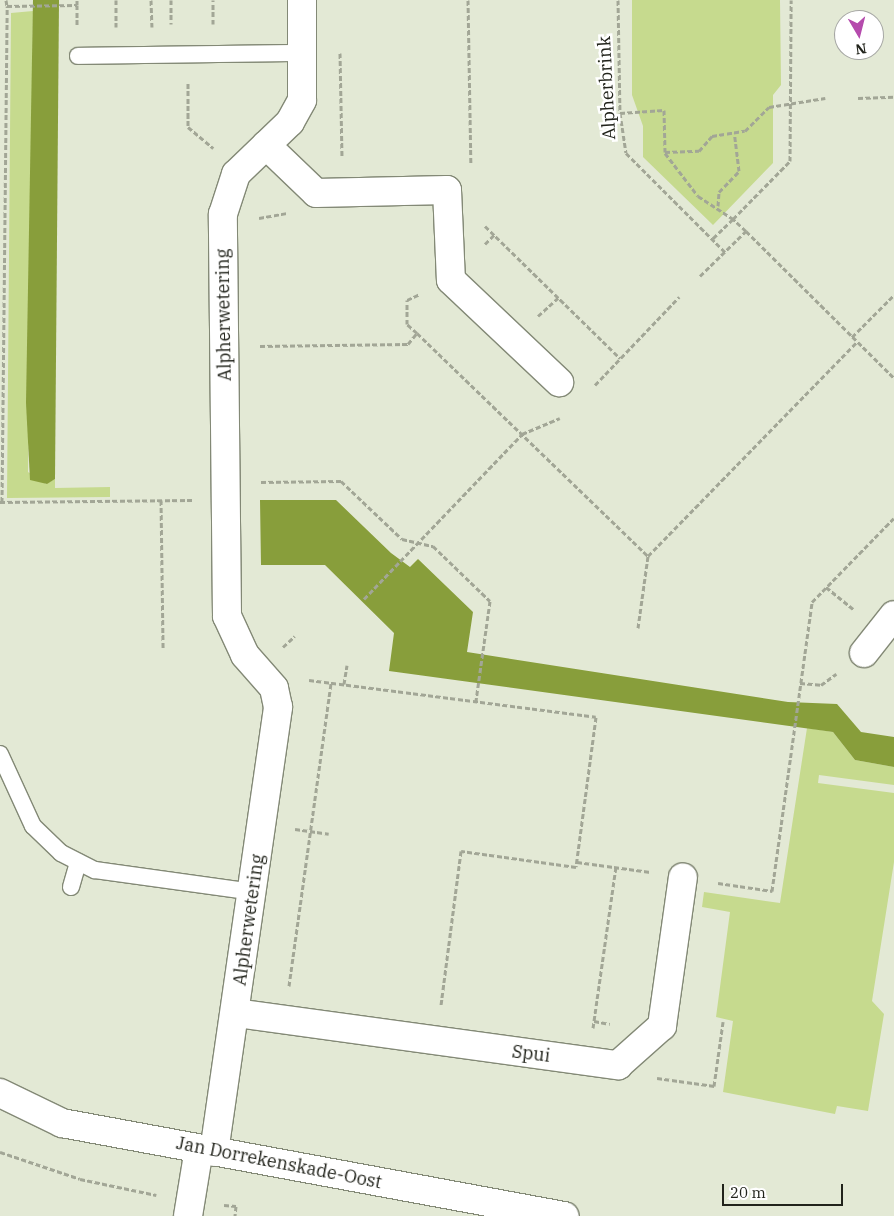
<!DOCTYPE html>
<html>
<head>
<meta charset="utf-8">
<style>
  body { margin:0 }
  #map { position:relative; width:894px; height:1216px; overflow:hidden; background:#e3e9d5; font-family:"IBM Plex Serif",serif }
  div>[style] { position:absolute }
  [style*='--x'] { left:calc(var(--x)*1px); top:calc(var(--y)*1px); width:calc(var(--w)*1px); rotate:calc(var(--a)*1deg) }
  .green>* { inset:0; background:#c6da8e }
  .water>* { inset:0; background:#889e3b }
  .path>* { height:3px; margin-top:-1.5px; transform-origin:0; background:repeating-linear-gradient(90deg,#a2a696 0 5px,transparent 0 7.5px) }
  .roads { filter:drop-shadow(1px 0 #838976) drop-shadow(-1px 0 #838976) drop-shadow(0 1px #838976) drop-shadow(0 -1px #838976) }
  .service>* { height:16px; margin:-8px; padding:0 8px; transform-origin:8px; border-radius:8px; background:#fff }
  .minor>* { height:28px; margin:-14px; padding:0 14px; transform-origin:14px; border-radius:14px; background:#fff }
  span { translate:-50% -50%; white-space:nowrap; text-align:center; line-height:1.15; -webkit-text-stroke:5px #fff; paint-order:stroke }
  .street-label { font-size:18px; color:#21231b }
  .north { position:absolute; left:834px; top:10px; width:50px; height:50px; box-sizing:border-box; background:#fff; border:1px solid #a6a7a4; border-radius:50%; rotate:172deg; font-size:14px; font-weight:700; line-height:20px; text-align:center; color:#21231b }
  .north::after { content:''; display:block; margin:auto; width:18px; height:22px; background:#b54bad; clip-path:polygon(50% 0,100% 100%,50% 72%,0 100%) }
  .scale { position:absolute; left:722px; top:1184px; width:121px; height:22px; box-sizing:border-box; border:2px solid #21231b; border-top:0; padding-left:6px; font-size:15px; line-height:18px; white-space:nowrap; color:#21231b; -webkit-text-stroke:4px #fff; paint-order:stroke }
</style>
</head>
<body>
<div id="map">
  <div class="green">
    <div style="clip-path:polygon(632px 0,780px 0,781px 85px,773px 95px,773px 163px,713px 225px,643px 157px,643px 126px,632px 95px)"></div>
    <div style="clip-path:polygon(33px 11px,28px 472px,46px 484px,55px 479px,55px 488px,110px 487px,110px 497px,7px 498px,11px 13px)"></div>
    <div style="clip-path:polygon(807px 728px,833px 732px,855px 760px,894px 767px,894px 785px,819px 775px,818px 783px,894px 793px,894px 862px,872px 1001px,884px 1014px,868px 1111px,837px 1106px,835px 1114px,723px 1092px,733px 1021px,716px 1017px,730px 912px,702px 907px,704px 892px,780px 903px)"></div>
  </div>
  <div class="water">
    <div style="clip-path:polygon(33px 0,59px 0,55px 479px,47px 484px,30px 480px,26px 403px)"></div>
    <div style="clip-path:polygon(260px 500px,336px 500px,391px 553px,410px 567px,418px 559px,473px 612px,467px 652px,788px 702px,837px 704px,861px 732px,894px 737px,894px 767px,855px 760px,833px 732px,389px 671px,394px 633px,325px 565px,261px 565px)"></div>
  </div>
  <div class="path">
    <div style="--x:6;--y:0;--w:6;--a:81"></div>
    <div style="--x:116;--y:0;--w:27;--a:90"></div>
    <div style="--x:151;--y:0;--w:27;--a:88"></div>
    <div style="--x:171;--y:0;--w:24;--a:90"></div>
    <div style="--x:468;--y:0;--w:164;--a:89"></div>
    <div style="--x:618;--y:0;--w:113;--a:89"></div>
    <div style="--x:620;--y:113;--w:40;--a:81.5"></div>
    <div style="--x:626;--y:153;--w:140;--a:45"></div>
    <div style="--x:77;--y:5;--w:5;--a:-90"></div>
    <div style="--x:213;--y:24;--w:24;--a:-90"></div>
    <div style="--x:340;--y:53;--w:104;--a:88.9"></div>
    <div style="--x:188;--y:83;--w:44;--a:90"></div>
    <div style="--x:188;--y:127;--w:33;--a:40"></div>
    <div style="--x:858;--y:98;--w:36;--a:-2"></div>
    <div style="--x:620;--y:113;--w:44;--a:-3.9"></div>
    <div style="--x:664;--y:110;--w:42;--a:88.6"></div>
    <div style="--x:665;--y:152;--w:34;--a:-2"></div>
    <div style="--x:699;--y:151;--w:20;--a:-49"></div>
    <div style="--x:712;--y:136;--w:33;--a:-9"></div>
    <div style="--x:745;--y:131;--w:34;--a:-45"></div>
    <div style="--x:769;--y:107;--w:57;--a:-9.1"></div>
    <div style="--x:665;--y:153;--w:54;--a:52.5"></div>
    <div style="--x:698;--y:196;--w:42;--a:33.3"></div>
    <div style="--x:733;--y:219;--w:29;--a:136"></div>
    <div style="--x:718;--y:206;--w:14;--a:-86"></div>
    <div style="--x:719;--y:192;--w:29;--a:-46"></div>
    <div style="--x:739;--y:171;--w:38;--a:-97"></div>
    <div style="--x:259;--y:218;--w:28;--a:-10"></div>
    <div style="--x:485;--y:226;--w:189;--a:44.4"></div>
    <div style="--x:746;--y:231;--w:209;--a:44.8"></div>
    <div style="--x:485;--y:244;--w:13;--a:-45"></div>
    <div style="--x:700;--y:276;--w:64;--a:-44.4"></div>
    <div style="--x:746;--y:231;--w:18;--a:-137"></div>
    <div style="--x:733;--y:219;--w:81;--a:-45.5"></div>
    <div style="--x:790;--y:161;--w:161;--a:-89.6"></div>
    <div style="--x:538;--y:316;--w:27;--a:-42"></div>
    <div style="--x:417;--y:333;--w:321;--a:44"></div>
    <div style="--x:648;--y:556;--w:299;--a:-45.7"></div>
    <div style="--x:852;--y:337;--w:59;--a:-45"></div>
    <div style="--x:260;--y:346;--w:148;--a:-0.8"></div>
    <div style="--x:408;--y:344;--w:14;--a:-51"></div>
    <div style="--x:417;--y:333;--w:13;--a:-138"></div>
    <div style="--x:407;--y:324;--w:24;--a:-90"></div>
    <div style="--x:407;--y:300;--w:14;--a:-25"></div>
    <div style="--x:595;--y:385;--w:122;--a:-46.3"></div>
    <div style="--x:261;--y:482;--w:80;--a:-0.7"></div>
    <div style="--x:341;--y:481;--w:84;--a:43.6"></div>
    <div style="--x:402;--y:539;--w:32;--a:13"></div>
    <div style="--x:433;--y:546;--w:79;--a:44"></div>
    <div style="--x:490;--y:601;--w:101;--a:98"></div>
    <div style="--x:161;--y:500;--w:149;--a:89.2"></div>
    <div style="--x:0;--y:502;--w:192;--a:-0.6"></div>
    <div style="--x:2;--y:502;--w:496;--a:-89.4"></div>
    <div style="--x:7;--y:6;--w:70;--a:-0.8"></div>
    <div style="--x:77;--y:5;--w:21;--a:90"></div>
    <div style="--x:826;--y:587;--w:35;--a:39"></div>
    <div style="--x:364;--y:599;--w:228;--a:-46.2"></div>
    <div style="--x:522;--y:434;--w:41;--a:-22.8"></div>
    <div style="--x:638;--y:628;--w:73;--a:-82.1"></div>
    <div style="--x:283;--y:647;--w:16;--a:-43"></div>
    <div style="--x:309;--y:680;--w:289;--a:7.3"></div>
    <div style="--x:596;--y:717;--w:151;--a:97.6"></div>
    <div style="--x:576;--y:867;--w:116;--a:-172.1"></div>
    <div style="--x:461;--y:851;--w:156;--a:97.4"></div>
    <div style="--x:800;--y:683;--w:21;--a:5"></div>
    <div style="--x:821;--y:685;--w:19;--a:-36"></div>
    <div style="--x:344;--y:684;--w:19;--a:-81"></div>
    <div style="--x:295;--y:829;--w:34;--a:8"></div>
    <div style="--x:577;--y:862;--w:74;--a:7.8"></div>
    <div style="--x:718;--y:883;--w:55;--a:8.4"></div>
    <div style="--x:772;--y:891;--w:292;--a:-82.1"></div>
    <div style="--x:812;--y:602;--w:117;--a:-45.7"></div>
    <div style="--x:289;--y:986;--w:307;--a:-82.1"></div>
    <div style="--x:594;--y:1021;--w:16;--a:11"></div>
    <div style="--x:593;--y:1028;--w:163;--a:-81.9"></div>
    <div style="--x:657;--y:1078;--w:58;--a:8"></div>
    <div style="--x:714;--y:1086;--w:65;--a:-82"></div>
    <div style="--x:0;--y:1152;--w:84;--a:18.6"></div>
    <div style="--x:80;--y:1179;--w:78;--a:11.9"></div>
    <div style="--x:224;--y:1205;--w:12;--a:5"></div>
    <div style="--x:236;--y:1206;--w:10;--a:96"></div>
  </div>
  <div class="roads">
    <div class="service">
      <div style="--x:78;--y:56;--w:225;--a:-0.8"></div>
      <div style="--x:0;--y:754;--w:79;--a:65.4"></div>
      <div style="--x:33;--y:826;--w:39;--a:44"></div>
      <div style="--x:61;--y:853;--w:38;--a:27"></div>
      <div style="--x:95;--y:870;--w:161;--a:7.9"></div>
      <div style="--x:71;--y:887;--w:26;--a:-74"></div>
    </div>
    <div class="minor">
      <div style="--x:266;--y:145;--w:69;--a:43.8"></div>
      <div style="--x:316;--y:193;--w:131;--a:-1.3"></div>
      <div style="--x:447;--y:190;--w:90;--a:87.5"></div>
      <div style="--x:451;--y:280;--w:149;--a:43.4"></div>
      <div style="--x:864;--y:653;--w:48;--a:-51.7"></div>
      <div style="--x:236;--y:1013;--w:386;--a:7.8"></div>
      <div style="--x:618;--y:1065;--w:59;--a:-41.6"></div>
      <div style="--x:662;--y:1026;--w:150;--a:-82"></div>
      <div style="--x:0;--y:1093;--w:69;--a:25.8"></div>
      <div style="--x:62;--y:1123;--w:511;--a:10.5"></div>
      <div style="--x:214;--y:1152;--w:450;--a:-81.8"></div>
      <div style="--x:278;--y:707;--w:19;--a:-102"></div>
      <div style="--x:274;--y:688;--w:44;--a:-131.3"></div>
      <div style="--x:245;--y:655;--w:43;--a:-114.8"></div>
      <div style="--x:227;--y:616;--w:402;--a:-90.6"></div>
      <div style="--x:223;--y:214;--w:42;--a:-72"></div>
      <div style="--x:236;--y:174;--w:75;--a:-43.9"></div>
      <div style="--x:290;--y:122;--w:25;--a:-61"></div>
      <div style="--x:302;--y:100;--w:100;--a:-90"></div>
      <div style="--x:188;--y:1216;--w:68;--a:-80.7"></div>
    </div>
  </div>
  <div class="street-label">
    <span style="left:607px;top:88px;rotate:-93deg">Alpherbrink</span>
    <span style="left:224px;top:315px;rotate:-91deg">Alpherwetering</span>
    <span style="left:249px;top:920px;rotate:-82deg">Alpherwetering</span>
    <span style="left:531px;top:1054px;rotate:7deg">Spui</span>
    <span style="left:279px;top:1163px;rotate:11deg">Jan Dorrekenskade-Oost</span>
  </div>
  <div class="north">N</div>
  <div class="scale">20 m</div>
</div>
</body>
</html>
